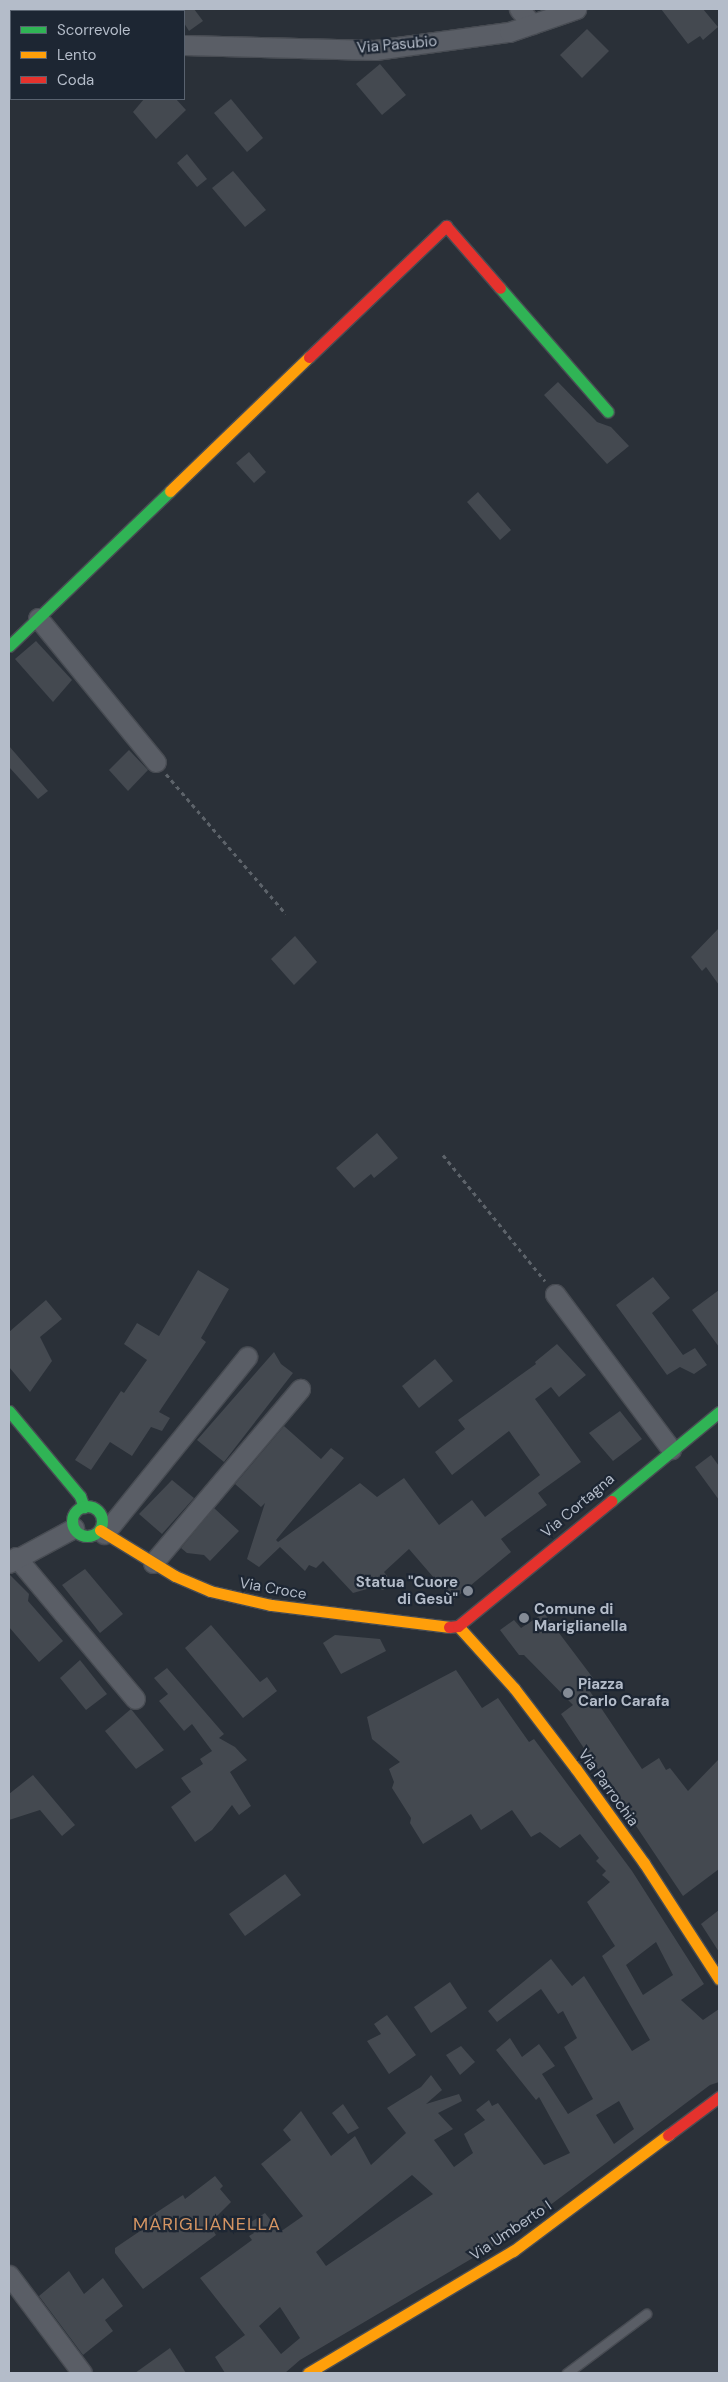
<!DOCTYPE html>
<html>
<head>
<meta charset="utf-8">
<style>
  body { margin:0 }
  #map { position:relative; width:728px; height:2382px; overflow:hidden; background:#2a3038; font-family:"DM Sans",sans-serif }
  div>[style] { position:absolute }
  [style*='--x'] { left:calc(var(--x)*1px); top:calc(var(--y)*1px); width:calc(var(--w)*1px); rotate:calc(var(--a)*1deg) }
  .building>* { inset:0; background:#444950 }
  .path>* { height:3px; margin-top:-1.5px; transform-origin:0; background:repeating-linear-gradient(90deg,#5d636a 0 4px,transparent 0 8px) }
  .roads { filter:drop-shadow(1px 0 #484c53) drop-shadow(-1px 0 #484c53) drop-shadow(0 1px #484c53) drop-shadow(0 -1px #484c53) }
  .lane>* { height:9px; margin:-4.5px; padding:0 4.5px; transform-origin:4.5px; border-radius:4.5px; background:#5a5e66 }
  .street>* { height:19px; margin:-9.5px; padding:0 9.5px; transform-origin:9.5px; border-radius:9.5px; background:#5a5e66 }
  .fast>* { height:11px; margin:-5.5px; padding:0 5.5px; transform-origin:5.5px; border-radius:5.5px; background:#30b455 }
  .fast>.ring { margin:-5.5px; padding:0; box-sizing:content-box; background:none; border:11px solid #30b455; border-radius:50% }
  .slow>* { height:11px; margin:-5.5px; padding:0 5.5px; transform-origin:5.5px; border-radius:5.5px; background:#ff9f0a }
  .jam>* { height:11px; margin:-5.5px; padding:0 5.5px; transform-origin:5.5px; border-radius:5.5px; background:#e5322d }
  .dots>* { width:14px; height:14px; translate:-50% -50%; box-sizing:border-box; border:2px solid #1d2633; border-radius:50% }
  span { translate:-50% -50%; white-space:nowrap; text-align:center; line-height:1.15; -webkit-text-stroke:4.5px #1d2633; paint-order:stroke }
  .street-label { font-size:15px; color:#b4bcc9 }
  .poi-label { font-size:15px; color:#b4bcc9; font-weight:700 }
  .right { translate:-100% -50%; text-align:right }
  .left { translate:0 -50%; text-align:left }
  .quarter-label { font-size:18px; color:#d59563; letter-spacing:1px }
  .frame { position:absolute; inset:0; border:10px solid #b4bcc9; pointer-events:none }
  .legend { position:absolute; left:10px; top:10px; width:175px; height:90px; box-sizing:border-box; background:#1d2633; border:1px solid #59626f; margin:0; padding:6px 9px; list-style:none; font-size:15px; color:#b4bcc9 }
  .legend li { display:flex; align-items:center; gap:10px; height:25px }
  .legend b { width:25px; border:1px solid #59626f }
</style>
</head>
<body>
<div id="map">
  <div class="building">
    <div style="clip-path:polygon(184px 9px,194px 9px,203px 21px,189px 31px,184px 23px)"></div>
    <div style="clip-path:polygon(661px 9px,703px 9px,718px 27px,703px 40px,700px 36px,688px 44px)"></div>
    <div style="clip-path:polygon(587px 29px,609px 51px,582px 78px,560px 55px)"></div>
    <div style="clip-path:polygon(380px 64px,406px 95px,382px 115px,356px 84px)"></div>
    <div style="clip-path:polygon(144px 99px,176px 99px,186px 110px,156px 139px,133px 112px)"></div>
    <div style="clip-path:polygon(231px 99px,263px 138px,247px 152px,214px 113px)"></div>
    <div style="clip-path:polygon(187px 154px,207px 179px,197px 187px,177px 163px)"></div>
    <div style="clip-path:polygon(233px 171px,266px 210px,245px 227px,212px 188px)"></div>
    <div style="clip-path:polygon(558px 382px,597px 422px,611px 427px,629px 446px,607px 464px,544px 395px)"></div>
    <div style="clip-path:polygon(249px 452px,266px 472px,254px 483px,236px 463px)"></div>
    <div style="clip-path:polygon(478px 492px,511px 530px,500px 540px,467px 502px)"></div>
    <div style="clip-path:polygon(36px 641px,72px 680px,53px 702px,15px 659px)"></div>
    <div style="clip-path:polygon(9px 746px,48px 791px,38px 799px,9px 767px)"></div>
    <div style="clip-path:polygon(129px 750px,148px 770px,128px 791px,109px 770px)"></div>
    <div style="clip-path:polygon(719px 928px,719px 985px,706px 967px,702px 971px,691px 957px)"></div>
    <div style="clip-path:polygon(295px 936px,317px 962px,294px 985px,271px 959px)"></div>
    <div style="clip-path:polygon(377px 1133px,398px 1158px,374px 1178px,371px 1174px,354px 1188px,336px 1168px)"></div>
    <div style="clip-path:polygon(198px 1270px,229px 1289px,201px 1338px,206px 1342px,159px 1412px,170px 1418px,162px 1431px,151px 1427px,132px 1456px,110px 1442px,91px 1470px,75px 1460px,121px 1391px,124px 1393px,147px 1360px,124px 1344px,137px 1323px,159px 1336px)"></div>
    <div style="clip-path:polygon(653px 1277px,670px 1298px,652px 1313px,683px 1355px,695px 1348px,707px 1365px,694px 1374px,680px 1367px,667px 1375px,616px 1305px)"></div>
    <div style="clip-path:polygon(719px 1290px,719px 1347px,692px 1310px)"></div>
    <div style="clip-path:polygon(46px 1300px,62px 1319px,40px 1337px,52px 1361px,30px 1392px,9px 1367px,9px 1332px)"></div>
    <div style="clip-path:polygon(557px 1344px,586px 1375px,559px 1397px,551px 1387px,535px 1399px,581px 1462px,538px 1493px,547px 1505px,501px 1539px,511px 1552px,453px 1600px,409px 1549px,384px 1572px,392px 1582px,383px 1590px,374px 1587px,353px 1593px,323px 1561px,316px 1568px,309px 1565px,305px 1571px,280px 1547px,259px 1567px,247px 1559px,265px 1503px,261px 1507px,235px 1484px,284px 1426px,321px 1459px,331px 1448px,344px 1458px,276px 1540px,278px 1542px,360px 1483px,377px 1497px,404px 1478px,439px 1525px,472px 1500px,485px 1517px,540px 1475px,509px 1431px,452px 1475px,435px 1452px,465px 1429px,458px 1420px,536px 1364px,535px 1362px)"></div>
    <div style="clip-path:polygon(274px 1352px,281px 1364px,293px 1373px,224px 1462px,197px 1440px)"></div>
    <div style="clip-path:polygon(435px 1359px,453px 1381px,419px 1408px,402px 1386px)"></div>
    <div style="clip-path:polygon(620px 1411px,642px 1439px,613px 1461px,589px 1433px)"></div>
    <div style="clip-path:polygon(711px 1455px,719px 1466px,719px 1500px,695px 1467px)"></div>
    <div style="clip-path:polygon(172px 1480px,194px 1498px,162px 1534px,139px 1514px)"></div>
    <div style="clip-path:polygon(214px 1508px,239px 1531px,210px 1561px,204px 1555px,187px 1553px,181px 1548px)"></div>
    <div style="clip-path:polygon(85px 1569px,123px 1614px,100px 1633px,62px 1585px)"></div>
    <div style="clip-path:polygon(9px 1574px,29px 1594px,28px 1601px,63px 1641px,39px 1662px,9px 1627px)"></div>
    <div style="clip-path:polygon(544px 1613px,593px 1678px,585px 1684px,642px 1769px,659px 1758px,666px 1770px,670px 1768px,688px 1791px,719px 1759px,719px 1869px,683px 1896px,561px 1714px,573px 1705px,524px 1655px,519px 1655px,500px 1630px,514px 1620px,521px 1628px)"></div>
    <div style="clip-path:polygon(211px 1625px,260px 1682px,267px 1677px,277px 1691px,243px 1718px,185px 1648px)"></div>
    <div style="clip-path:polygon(335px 1635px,380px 1639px,386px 1651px,341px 1674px,323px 1643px)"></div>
    <div style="clip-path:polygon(80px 1660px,107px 1694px,86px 1710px,60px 1678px)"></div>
    <div style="clip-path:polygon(167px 1668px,224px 1734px,219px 1738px,235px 1747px,247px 1760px,230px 1772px,251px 1806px,239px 1815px,232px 1805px,212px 1830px,195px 1842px,171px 1807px,191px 1792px,181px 1778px,203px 1764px,200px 1759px,212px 1751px,192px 1724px,184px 1731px,159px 1701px,168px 1694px,154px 1678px)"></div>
    <div style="clip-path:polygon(evenodd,456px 1670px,482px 1708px,498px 1698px,529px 1742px,534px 1739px,632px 1871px,704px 1984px,681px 2000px,703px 2020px,719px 2009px,719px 2082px,710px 2085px,505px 2239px,300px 2360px,285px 2373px,225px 2373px,215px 2357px,245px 2335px,200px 2278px,252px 2240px,249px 2236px,254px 2233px,248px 2224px,265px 2213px,280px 2232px,303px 2216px,261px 2164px,291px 2140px,283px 2130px,301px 2111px,331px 2156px,355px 2136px,371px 2165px,406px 2133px,387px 2108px,421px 2087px,431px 2075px,442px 2090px,426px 2104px,459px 2094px,462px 2101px,438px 2113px,453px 2129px,434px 2140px,454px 2167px,473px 2153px,464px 2134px,485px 2120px,476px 2110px,489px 2100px,492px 2106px,498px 2103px,544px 2165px,570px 2153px,539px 2097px,536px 2100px,496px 2050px,510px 2038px,522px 2057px,539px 2044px,555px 2066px,542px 2074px,568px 2114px,593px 2099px,564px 2047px,577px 2038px,563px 2011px,558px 2014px,541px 1989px,497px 2022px,488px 2011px,551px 1959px,572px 1986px,584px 1976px,632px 2051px,650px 2040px,602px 1956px,615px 1946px,587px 1902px,610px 1882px,602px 1875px,606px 1871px,596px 1861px,599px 1858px,580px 1834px,560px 1848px,540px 1832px,531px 1837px,512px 1810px,481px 1830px,471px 1814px,423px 1844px,410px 1823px,411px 1818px,392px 1788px,394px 1782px,389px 1769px,400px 1762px,372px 1739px,367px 1717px,456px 1670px,656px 1942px,673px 1975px,643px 1995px,626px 1965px,656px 1942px,456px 1670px,619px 2101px,634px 2129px,614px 2144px,596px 2115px,619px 2101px,456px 1670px,412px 2175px,433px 2194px,326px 2266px,316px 2252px,412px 2175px,456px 1670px,280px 2307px,300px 2338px,281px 2354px,259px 2326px,280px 2307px)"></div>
    <div style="clip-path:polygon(131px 1709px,164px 1750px,136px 1769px,105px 1731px)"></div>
    <div style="clip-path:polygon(33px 1775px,75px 1825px,62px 1836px,40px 1810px,9px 1820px,9px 1794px)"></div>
    <div style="clip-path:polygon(285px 1874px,301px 1895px,245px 1936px,229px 1914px)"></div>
    <div style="clip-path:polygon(719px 1910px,719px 1952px,701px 1924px)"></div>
    <div style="clip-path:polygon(450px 1982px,467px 2008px,431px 2033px,414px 2007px)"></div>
    <div style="clip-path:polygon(387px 2015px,416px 2055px,389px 2074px,367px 2041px,381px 2034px,374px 2024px)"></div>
    <div style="clip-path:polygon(461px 2046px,475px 2062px,460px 2075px,446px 2055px)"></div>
    <div style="clip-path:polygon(343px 2104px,359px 2128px,348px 2134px,332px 2113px)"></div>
    <div style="clip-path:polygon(215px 2176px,223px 2186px,220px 2189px,231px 2202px,209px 2224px,216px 2235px,143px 2289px,115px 2253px,115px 2248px,149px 2225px,145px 2220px,183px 2195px,185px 2199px)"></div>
    <div style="clip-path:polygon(69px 2271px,84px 2294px,103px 2278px,123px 2306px,105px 2320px,113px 2331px,83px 2355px,39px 2296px)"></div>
    <div style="clip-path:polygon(170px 2348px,186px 2373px,135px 2373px)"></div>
  </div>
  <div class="path">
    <div style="--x:166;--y:774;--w:184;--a:49.4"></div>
    <div style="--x:443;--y:1155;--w:162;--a:51"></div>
  </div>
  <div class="roads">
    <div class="lane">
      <div style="--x:567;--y:2373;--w:99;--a:-36.8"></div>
    </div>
    <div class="street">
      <div style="--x:519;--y:9;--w:20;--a:49"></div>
      <div style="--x:184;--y:45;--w:191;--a:1.5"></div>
      <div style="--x:375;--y:50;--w:135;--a:-7.7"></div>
      <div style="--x:509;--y:32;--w:71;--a:-18.9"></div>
      <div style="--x:38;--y:618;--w:186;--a:50.7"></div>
      <div style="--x:555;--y:1294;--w:194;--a:53.2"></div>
      <div style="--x:104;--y:1534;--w:228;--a:-51.1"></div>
      <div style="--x:16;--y:1557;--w:185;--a:50"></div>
      <div style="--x:9;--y:1563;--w:74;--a:-28.3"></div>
      <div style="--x:153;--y:1563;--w:228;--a:-49.8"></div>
      <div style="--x:9;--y:2275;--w:122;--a:53.3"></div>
    </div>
    <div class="fast">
      <div style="--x:51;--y:11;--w:4;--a:-34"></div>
      <div style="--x:9;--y:55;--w:3;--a:-45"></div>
      <div style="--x:500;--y:288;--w:164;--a:48.9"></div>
      <div style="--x:9;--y:646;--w:223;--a:-43.9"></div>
      <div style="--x:9;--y:1411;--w:111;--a:50.1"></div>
      <div style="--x:80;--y:1496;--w:12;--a:70"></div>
      <div style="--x:611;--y:1501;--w:140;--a:-39.5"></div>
      <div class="ring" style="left:72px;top:1506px;width:19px;height:19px"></div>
    </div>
    <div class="slow">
      <div style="--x:170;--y:491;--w:193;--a:-44"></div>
      <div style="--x:100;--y:1530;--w:88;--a:31.5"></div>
      <div style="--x:175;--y:1576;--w:38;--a:23"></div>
      <div style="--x:210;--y:1591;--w:63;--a:12.9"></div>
      <div style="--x:271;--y:1605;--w:179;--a:7"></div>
      <div style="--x:458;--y:1626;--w:84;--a:47.9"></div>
      <div style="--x:514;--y:1688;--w:102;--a:52.6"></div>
      <div style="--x:576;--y:1769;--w:116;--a:54.1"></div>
      <div style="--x:644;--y:1863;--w:138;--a:57.1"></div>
      <div style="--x:308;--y:2373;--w:239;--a:-30.8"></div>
      <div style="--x:513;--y:2251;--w:194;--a:-36.8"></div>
    </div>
    <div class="jam">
      <div style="--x:309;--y:357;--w:190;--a:-43.7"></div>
      <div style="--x:446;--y:226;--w:82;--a:48.9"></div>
      <div style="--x:449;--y:1627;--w:9;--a:-6"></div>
      <div style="--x:458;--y:1626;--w:198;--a:-39.2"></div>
      <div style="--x:668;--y:2135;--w:64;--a:-36.7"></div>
    </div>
  </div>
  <div class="dots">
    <div style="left:468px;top:1591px;background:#848b96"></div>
    <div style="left:524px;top:1618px;background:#848b96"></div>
    <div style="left:568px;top:1693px;background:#848b96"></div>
  </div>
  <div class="street-label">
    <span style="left:397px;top:45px;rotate:-5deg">Via Pasubio</span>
    <span style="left:578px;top:1506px;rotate:-40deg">Via Cortagna</span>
    <span style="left:273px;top:1589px;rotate:10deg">Via Croce</span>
    <span style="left:608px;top:1788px;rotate:54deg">Via Parrochia</span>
    <span style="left:511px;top:2231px;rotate:-34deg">Via Umberto I</span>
  </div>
  <div class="poi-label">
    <span class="right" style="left:458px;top:1591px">Statua "Cuore<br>di Gesù"</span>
    <span class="left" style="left:534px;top:1618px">Comune di<br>Mariglianella</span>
    <span class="left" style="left:578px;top:1693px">Piazza<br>Carlo Carafa</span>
  </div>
  <div class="quarter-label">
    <span style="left:207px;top:2224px">MARIGLIANELLA</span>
  </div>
  <div class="frame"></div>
  <ul class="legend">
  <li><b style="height:6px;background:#30b455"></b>Scorrevole</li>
  <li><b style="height:6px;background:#ff9f0a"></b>Lento</li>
  <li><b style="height:6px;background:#e5322d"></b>Coda</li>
  </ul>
</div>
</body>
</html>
